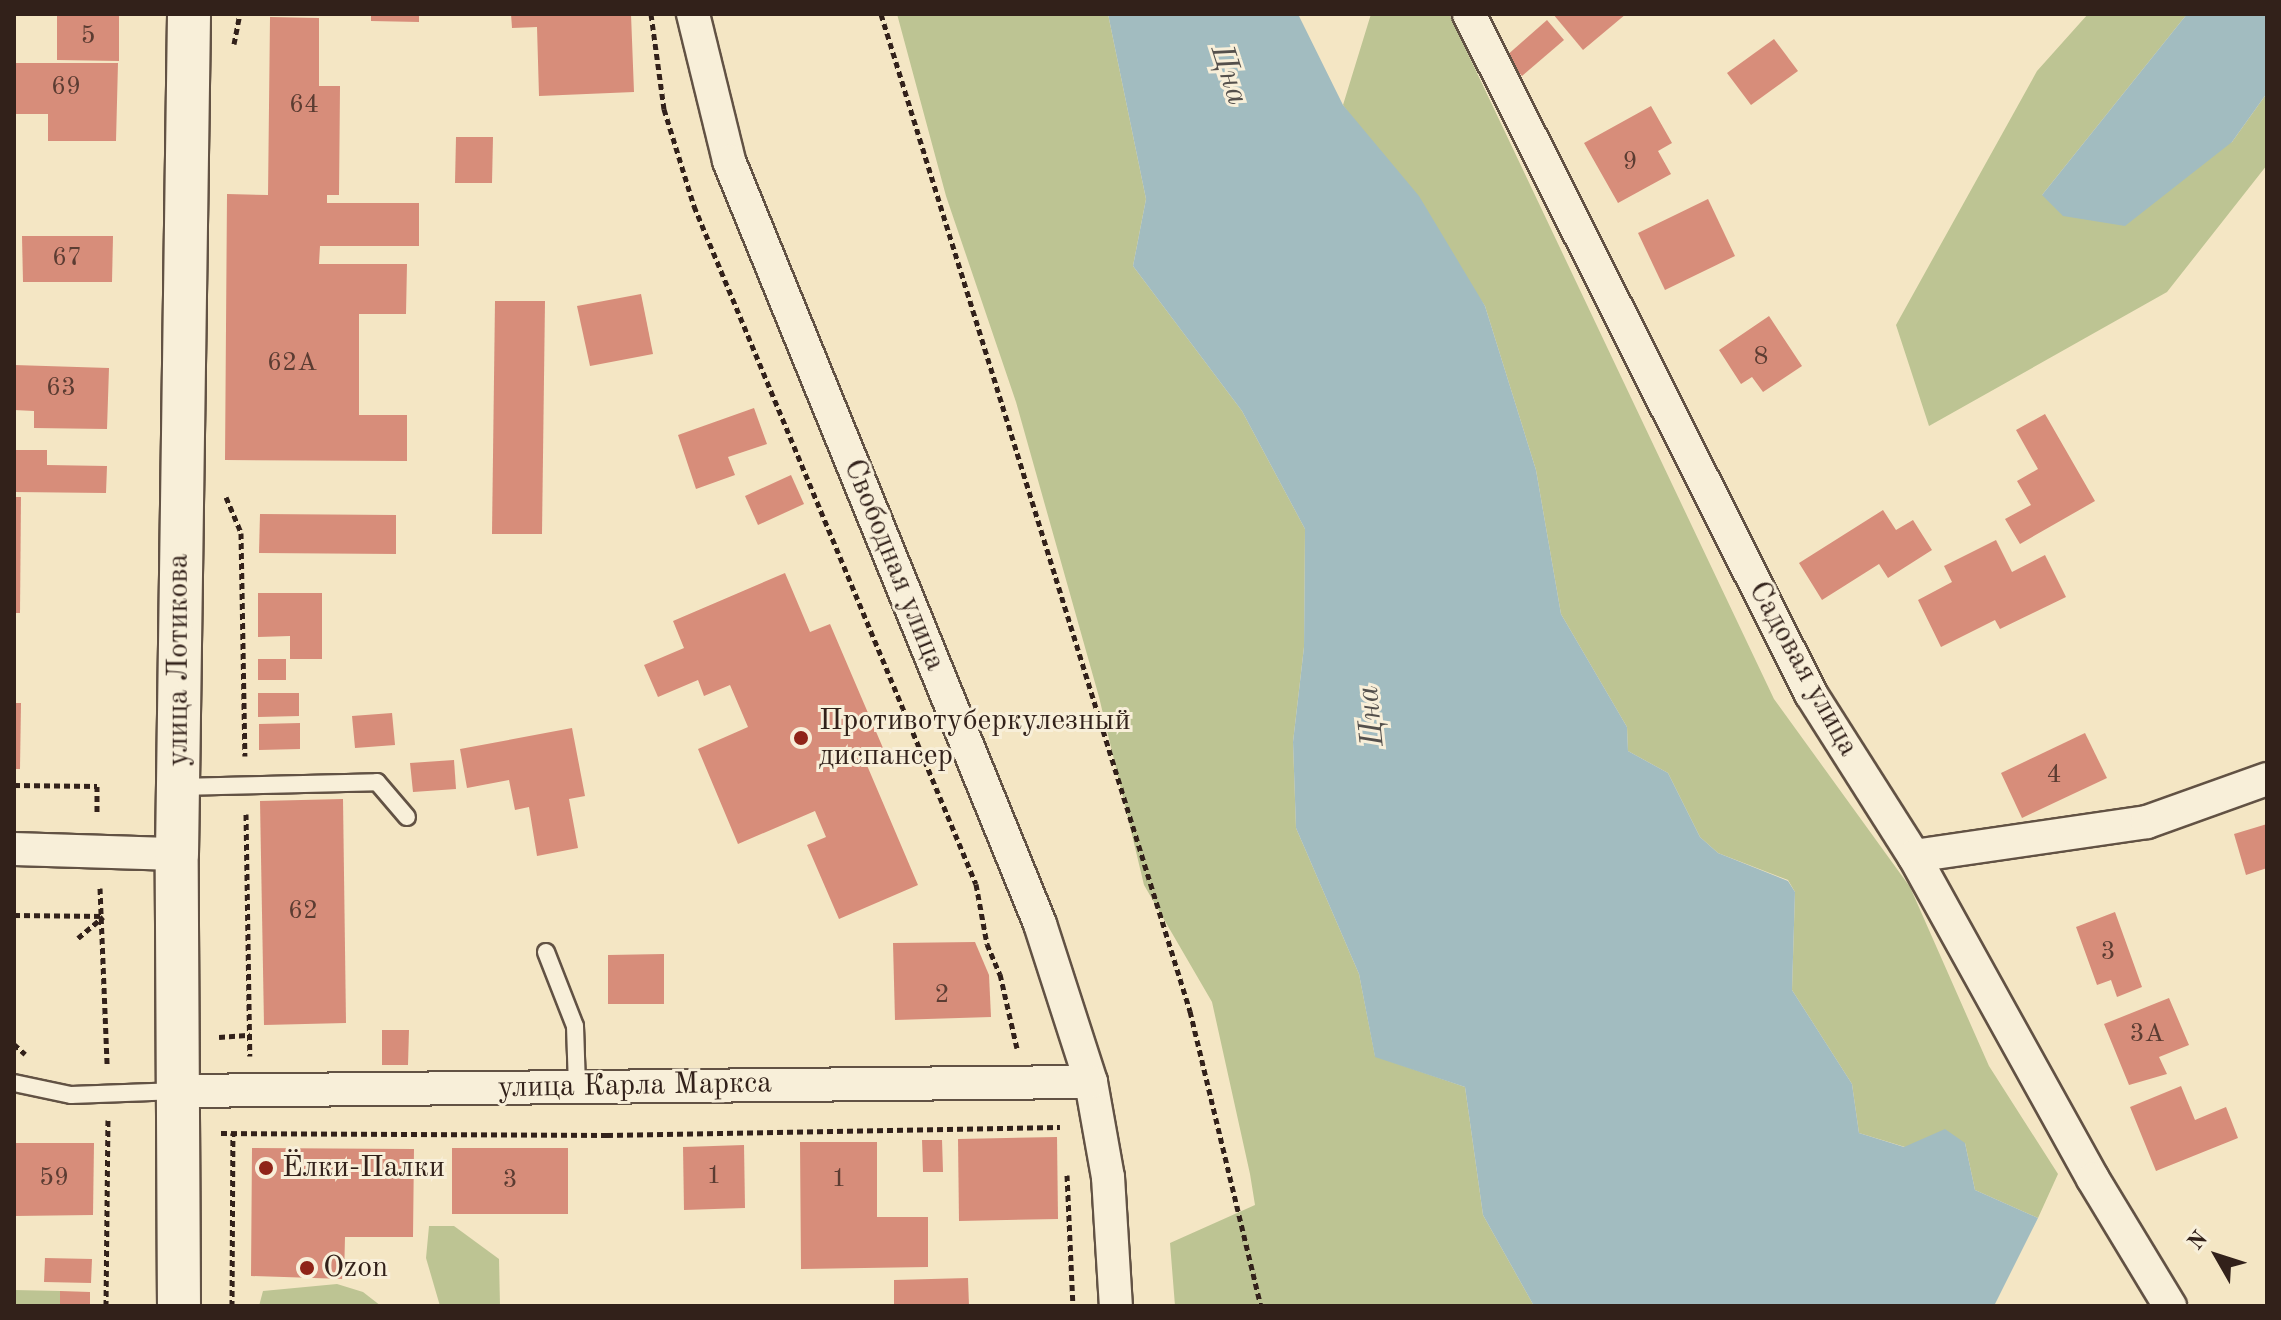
<!DOCTYPE html>
<html>
<head>
<meta charset="utf-8">
<style>
  body { margin:0 }
  #map { position:relative; width:2281px; height:1320px; overflow:hidden; background:#f4e6c4; font-family:"Old Standard TT",serif }
  div>[style] { position:absolute }
  [style*='--x'] { left:calc(var(--x)*1px); top:calc(var(--y)*1px); width:calc(var(--w)*1px); rotate:calc(var(--a)*1deg) }
  .green>* { inset:0; background:#bdc493 }
  .water>* { inset:0; background:#a2bcc0 }
  .building>* { inset:0; background:#d78d7a }
  .path>* { height:5px; margin-top:-2.5px; transform-origin:0; background:repeating-linear-gradient(90deg,#32211a 0 6px,transparent 0 10px) }
  .roads { filter:drop-shadow(2px 0 #625244) drop-shadow(-2px 0 #625244) drop-shadow(0 2px #625244) drop-shadow(0 -2px #625244) }
  .service>* { height:16px; margin:-8px; padding:0 8px; transform-origin:8px; border-radius:8px; background:#f8efd9 }
  .minor>* { height:32px; margin:-16px; padding:0 16px; transform-origin:16px; border-radius:16px; background:#f8efd9 }
  .tertiary>* { height:42px; margin:-21px; padding:0 21px; transform-origin:21px; border-radius:21px; background:#f8efd9 }
  .dots>* { width:22px; height:22px; translate:-50% -50%; box-sizing:border-box; border:4px solid #f8efd9; border-radius:50% }
  span { translate:-50% -50%; white-space:nowrap; text-align:center; line-height:1.15; -webkit-text-stroke:6px #f8efd9; paint-order:stroke }
  .number-label { font-size:26px; color:#5b3c32 }
  .number-label span { -webkit-text-stroke-width:0 }
  .street-label { font-size:30px; color:#32211a }
  .poi-label { font-size:30px; color:#32211a }
  .left { translate:0 -50%; text-align:left }
  .water-label { font-size:32px; color:#54504c; font-style:italic }
  .frame { position:absolute; inset:0; border:16px solid #32211a; pointer-events:none }
  .north { position:absolute; left:2177px; top:1216px; width:80px; height:80px; -webkit-text-stroke:6px #f8efd9; paint-order:stroke; rotate:309deg; font-size:22px; font-weight:700; line-height:32px; text-align:center; color:#32211a }
  .north::after { content:''; display:block; margin:auto; width:28px; height:36px; background:#32211a; clip-path:polygon(50% 0,100% 100%,50% 72%,0 100%) }
</style>
</head>
<body>
<div id="map">
  <div class="green">
    <div style="clip-path:polygon(897px 14px,1108px 14px,1146px 199px,1133px 266px,1242px 411px,1305px 529px,1304px 647px,1293px 742px,1296px 828px,1359px 974px,1375px 1056px,1465px 1087px,1483px 1215px,1534px 1306px,1175px 1306px,1170px 1243px,1255px 1205px,1250px 1174px,1212px 1002px,1144px 885px,1099px 697px,1016px 402px,946px 196px)"></div>
    <div style="clip-path:polygon(1371px 14px,1449px 14px,1774px 699px,1910px 887px,1989px 1066px,2058px 1174px,2038px 1218px,1975px 1190px,1965px 1143px,1905px 1147px,1859px 1133px,1852px 1084px,1792px 990px,1795px 892px,1788px 880px,1718px 853px,1700px 837px,1668px 773px,1628px 751px,1627px 727px,1561px 614px,1536px 470px,1485px 306px,1343px 105px)"></div>
    <div style="clip-path:polygon(2088px 14px,2187px 14px,2042px 195px,2232px 142px,2267px 93px,2267px 165px,2167px 292px,1929px 426px,1896px 325px,2037px 71px)"></div>
    <div style="clip-path:polygon(429px 1226px,454px 1226px,499px 1259px,500px 1306px,440px 1306px,426px 1258px)"></div>
    <div style="clip-path:polygon(337px 1284px,363px 1292px,381px 1306px,259px 1306px,263px 1291px)"></div>
    <div style="clip-path:polygon(14px 1290px,60px 1291px,60px 1306px,14px 1306px)"></div>
  </div>
  <div class="water">
    <div style="clip-path:polygon(1108px 14px,1298px 14px,1343px 105px,1419px 196px,1485px 306px,1536px 470px,1561px 614px,1627px 727px,1628px 751px,1668px 773px,1700px 837px,1718px 853px,1788px 881px,1795px 892px,1792px 990px,1852px 1084px,1859px 1133px,1904px 1147px,1945px 1129px,1965px 1143px,1975px 1190px,2038px 1218px,1994px 1306px,1534px 1306px,1483px 1215px,1465px 1087px,1375px 1057px,1359px 974px,1296px 828px,1293px 742px,1304px 647px,1305px 529px,1242px 411px,1133px 266px,1146px 199px)"></div>
    <div style="clip-path:polygon(2187px 14px,2267px 14px,2267px 93px,2232px 142px,2125px 226px,2063px 216px,2042px 195px)"></div>
  </div>
  <div class="building">
    <div style="clip-path:polygon(57px 14px,119px 14px,119px 61px,57px 60px)"></div>
    <div style="clip-path:polygon(371px 14px,419px 14px,419px 22px,371px 21px)"></div>
    <div style="clip-path:polygon(511px 14px,631px 14px,634px 92px,539px 96px,537px 27px,512px 28px)"></div>
    <div style="clip-path:polygon(1553px 14px,1626px 14px,1583px 50px)"></div>
    <div style="clip-path:polygon(270px 17px,319px 18px,319px 86px,340px 86px,339px 195px,327px 195px,327px 203px,419px 203px,419px 246px,320px 246px,319px 264px,407px 264px,406px 314px,359px 314px,359px 415px,407px 415px,407px 461px,225px 460px,227px 194px,268px 195px)"></div>
    <div style="clip-path:polygon(1547px 20px,1564px 40px,1522px 76px,1505px 57px)"></div>
    <div style="clip-path:polygon(1774px 39px,1798px 71px,1751px 105px,1727px 73px)"></div>
    <div style="clip-path:polygon(14px 63px,118px 63px,116px 141px,48px 141px,48px 114px,14px 114px)"></div>
    <div style="clip-path:polygon(1651px 106px,1672px 143px,1658px 151px,1671px 174px,1618px 203px,1584px 143px)"></div>
    <div style="clip-path:polygon(456px 137px,493px 137px,492px 183px,455px 183px)"></div>
    <div style="clip-path:polygon(1708px 199px,1735px 256px,1665px 290px,1638px 233px)"></div>
    <div style="clip-path:polygon(22px 236px,113px 236px,112px 282px,23px 282px)"></div>
    <div style="clip-path:polygon(641px 294px,653px 354px,590px 366px,577px 306px)"></div>
    <div style="clip-path:polygon(495px 301px,545px 301px,542px 534px,492px 534px)"></div>
    <div style="clip-path:polygon(1769px 316px,1802px 366px,1763px 392px,1752px 377px,1741px 384px,1719px 350px)"></div>
    <div style="clip-path:polygon(14px 365px,109px 368px,107px 429px,34px 428px,34px 411px,14px 410px)"></div>
    <div style="clip-path:polygon(754px 408px,767px 444px,728px 457px,735px 475px,696px 489px,678px 435px)"></div>
    <div style="clip-path:polygon(2045px 414px,2095px 501px,2020px 544px,2005px 519px,2031px 505px,2017px 481px,2038px 469px,2016px 430px)"></div>
    <div style="clip-path:polygon(14px 450px,47px 450px,47px 465px,107px 466px,106px 493px,14px 492px)"></div>
    <div style="clip-path:polygon(791px 475px,804px 504px,758px 525px,745px 496px)"></div>
    <div style="clip-path:polygon(14px 497px,21px 497px,20px 613px,14px 613px)"></div>
    <div style="clip-path:polygon(1883px 510px,1896px 530px,1913px 520px,1932px 550px,1888px 578px,1879px 564px,1822px 600px,1799px 563px)"></div>
    <div style="clip-path:polygon(260px 514px,396px 515px,396px 554px,259px 553px)"></div>
    <div style="clip-path:polygon(1996px 540px,2012px 572px,2045px 555px,2066px 597px,2000px 629px,1995px 620px,1941px 647px,1918px 600px,1952px 582px,1944px 566px)"></div>
    <div style="clip-path:polygon(785px 573px,810px 632px,830px 624px,883px 748px,863px 756px,918px 885px,839px 919px,807px 845px,826px 837px,815px 811px,738px 844px,698px 749px,748px 727px,730px 685px,704px 696px,698px 680px,658px 697px,644px 665px,684px 648px,673px 621px)"></div>
    <div style="clip-path:polygon(258px 593px,322px 593px,322px 659px,290px 659px,290px 636px,258px 637px)"></div>
    <div style="clip-path:polygon(258px 659px,286px 659px,286px 680px,258px 680px)"></div>
    <div style="clip-path:polygon(258px 693px,299px 693px,299px 716px,258px 717px)"></div>
    <div style="clip-path:polygon(14px 703px,21px 703px,20px 769px,14px 769px)"></div>
    <div style="clip-path:polygon(392px 713px,395px 745px,355px 748px,352px 716px)"></div>
    <div style="clip-path:polygon(300px 723px,300px 749px,259px 750px,259px 724px)"></div>
    <div style="clip-path:polygon(572px 728px,585px 796px,569px 799px,578px 848px,537px 856px,529px 807px,515px 810px,509px 780px,467px 788px,460px 749px)"></div>
    <div style="clip-path:polygon(2085px 733px,2107px 778px,2022px 818px,2001px 773px)"></div>
    <div style="clip-path:polygon(454px 760px,456px 789px,413px 792px,410px 763px)"></div>
    <div style="clip-path:polygon(343px 799px,346px 1023px,264px 1025px,260px 801px)"></div>
    <div style="clip-path:polygon(2267px 824px,2267px 868px,2246px 875px,2234px 834px)"></div>
    <div style="clip-path:polygon(2115px 912px,2142px 987px,2117px 997px,2111px 980px,2097px 985px,2076px 927px)"></div>
    <div style="clip-path:polygon(975px 942px,989px 975px,991px 1017px,895px 1020px,893px 943px)"></div>
    <div style="clip-path:polygon(664px 954px,664px 1004px,608px 1004px,608px 955px)"></div>
    <div style="clip-path:polygon(2169px 998px,2189px 1045px,2159px 1057px,2167px 1074px,2129px 1085px,2104px 1024px)"></div>
    <div style="clip-path:polygon(382px 1030px,409px 1030px,408px 1065px,382px 1065px)"></div>
    <div style="clip-path:polygon(2181px 1086px,2195px 1120px,2226px 1107px,2238px 1138px,2156px 1171px,2130px 1107px)"></div>
    <div style="clip-path:polygon(1057px 1137px,1058px 1219px,959px 1221px,958px 1139px)"></div>
    <div style="clip-path:polygon(922px 1140px,942px 1140px,943px 1172px,923px 1172px)"></div>
    <div style="clip-path:polygon(800px 1142px,877px 1142px,877px 1217px,928px 1217px,928px 1267px,801px 1269px)"></div>
    <div style="clip-path:polygon(14px 1143px,94px 1143px,93px 1215px,14px 1216px)"></div>
    <div style="clip-path:polygon(744px 1145px,745px 1208px,684px 1210px,683px 1147px)"></div>
    <div style="clip-path:polygon(252px 1148px,414px 1149px,413px 1237px,345px 1237px,344px 1279px,251px 1276px)"></div>
    <div style="clip-path:polygon(452px 1148px,568px 1148px,568px 1214px,452px 1214px)"></div>
    <div style="clip-path:polygon(45px 1258px,92px 1259px,91px 1283px,44px 1282px)"></div>
    <div style="clip-path:polygon(968px 1278px,969px 1306px,894px 1306px,894px 1280px)"></div>
    <div style="clip-path:polygon(60px 1291px,90px 1292px,90px 1306px,60px 1306px)"></div>
  </div>
  <div class="path">
    <div style="--x:651;--y:14;--w:96;--a:82.2"></div>
    <div style="--x:664;--y:109;--w:102;--a:72.8"></div>
    <div style="--x:694;--y:206;--w:734;--a:67.42"></div>
    <div style="--x:976;--y:884;--w:61;--a:79.6"></div>
    <div style="--x:987;--y:944;--w:33;--a:67"></div>
    <div style="--x:1000;--y:974;--w:76;--a:77.1"></div>
    <div style="--x:881;--y:14;--w:1044;--a:72.78"></div>
    <div style="--x:1190;--y:1011;--w:303;--a:76.5"></div>
    <div style="--x:234;--y:44;--w:31;--a:-79"></div>
    <div style="--x:226;--y:497;--w:39;--a:67"></div>
    <div style="--x:241;--y:533;--w:223;--a:89"></div>
    <div style="--x:14;--y:785;--w:83;--a:0.7"></div>
    <div style="--x:97;--y:786;--w:29;--a:90"></div>
    <div style="--x:246;--y:814;--w:242;--a:89.1"></div>
    <div style="--x:100;--y:888;--w:178;--a:87.7"></div>
    <div style="--x:14;--y:915;--w:90;--a:0.6"></div>
    <div style="--x:78;--y:938;--w:33;--a:-40"></div>
    <div style="--x:219;--y:1037;--w:31;--a:-4"></div>
    <div style="--x:14;--y:1044;--w:15;--a:42"></div>
    <div style="--x:221;--y:1133;--w:386;--a:0.3"></div>
    <div style="--x:607;--y:1135;--w:453;--a:-1"></div>
    <div style="--x:1067;--y:1175;--w:131;--a:87.4"></div>
    <div style="--x:106;--y:1306;--w:186;--a:-89.4"></div>
    <div style="--x:232;--y:1306;--w:173;--a:-89.7"></div>
  </div>
  <div class="roads">
    <div class="service">
      <div style="--x:179;--y:787;--w:198;--a:-1.4"></div>
      <div style="--x:377;--y:782;--w:46;--a:49.4"></div>
      <div style="--x:546;--y:952;--w:79;--a:68.6"></div>
      <div style="--x:575;--y:1026;--w:61;--a:88.1"></div>
      <div style="--x:14;--y:1083;--w:58;--a:11.9"></div>
      <div style="--x:71;--y:1095;--w:108;--a:-2.1"></div>
    </div>
    <div class="minor">
      <div style="--x:693;--y:14;--w:151;--a:76.2"></div>
      <div style="--x:729;--y:161;--w:824;--a:67.82"></div>
      <div style="--x:1040;--y:924;--w:166;--a:72.1"></div>
      <div style="--x:1091;--y:1082;--w:97;--a:79.9"></div>
      <div style="--x:1108;--y:1177;--w:129;--a:86.5"></div>
      <div style="--x:1469;--y:14;--w:761;--a:63.3"></div>
      <div style="--x:1811;--y:694;--w:192;--a:57.6"></div>
      <div style="--x:1914;--y:856;--w:369;--a:61"></div>
      <div style="--x:2093;--y:1179;--w:149;--a:58.8"></div>
      <div style="--x:14;--y:849;--w:163;--a:1.8"></div>
      <div style="--x:1914;--y:856;--w:235;--a:-8.3"></div>
      <div style="--x:2147;--y:822;--w:127;--a:-19.7"></div>
      <div style="--x:179;--y:1091;--w:912;--a:-0.57"></div>
    </div>
    <div class="tertiary">
      <div style="--x:179;--y:1306;--w:452;--a:-90.3"></div>
      <div style="--x:177;--y:854;--w:840;--a:-89.18"></div>
    </div>
  </div>
  <div class="dots">
    <div style="left:801px;top:738px;background:#8f2418"></div>
    <div style="left:266px;top:1168px;background:#8f2418"></div>
    <div style="left:307px;top:1268px;background:#8f2418"></div>
  </div>
  <div class="number-label">
    <span style="left:88px;top:37px">5</span>
    <span style="left:66px;top:88px">69</span>
    <span style="left:304px;top:106px">64</span>
    <span style="left:1630px;top:163px">9</span>
    <span style="left:67px;top:259px">67</span>
    <span style="left:1761px;top:358px">8</span>
    <span style="left:292px;top:364px">62А</span>
    <span style="left:61px;top:389px">63</span>
    <span style="left:2054px;top:776px">4</span>
    <span style="left:303px;top:912px">62</span>
    <span style="left:2108px;top:953px">3</span>
    <span style="left:942px;top:996px">2</span>
    <span style="left:2147px;top:1035px">3А</span>
    <span style="left:714px;top:1177px">1</span>
    <span style="left:54px;top:1179px">59</span>
    <span style="left:839px;top:1180px">1</span>
    <span style="left:510px;top:1181px">3</span>
  </div>
  <div class="street-label">
    <span style="left:894px;top:565px;rotate:68deg">Свободная улица</span>
    <span style="left:179px;top:660px;rotate:-90deg">улица Лотикова</span>
    <span style="left:1803px;top:669px;rotate:61deg">Садовая улица</span>
    <span style="left:635px;top:1086px;rotate:-1deg">улица Карла Маркса</span>
  </div>
  <div class="poi-label">
    <span class="left" style="left:819px;top:738px">Противотуберкулезный<br>диспансер</span>
    <span class="left" style="left:282px;top:1168px">Ёлки-Палки</span>
    <span class="left" style="left:323px;top:1268px">Ozon</span>
  </div>
  <div class="water-label">
    <span style="left:1228px;top:75px;rotate:72deg">Цна</span>
    <span style="left:1372px;top:716px;rotate:-96deg">Цна</span>
  </div>
  <div class="frame"></div>
  <div class="north">N</div>
</div>
</body>
</html>
